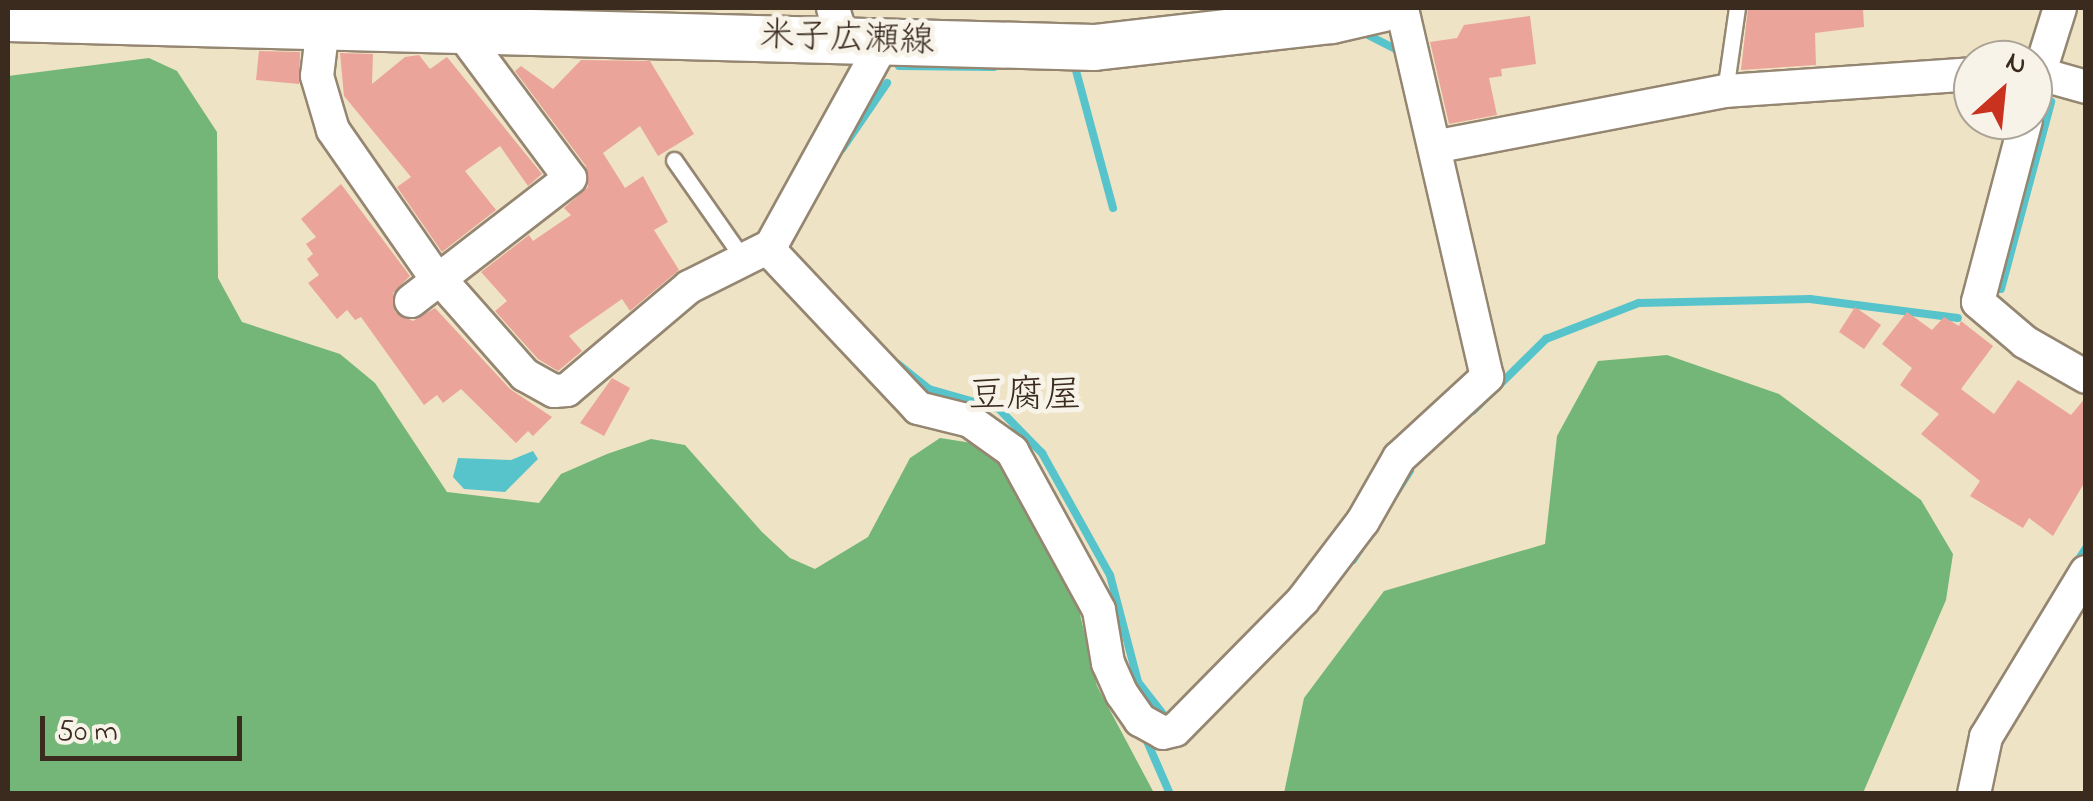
<!DOCTYPE html>
<html>
<head>
<meta charset="utf-8">
<style>
  body { margin:0 }
  #map { position:relative; width:2093px; height:801px; overflow:hidden; background:#efe3c5; font-family:"Indie Flower","Klee One",sans-serif }
  div>[style] { position:absolute }
  [style*='--x'] { left:calc(var(--x)*1px); top:calc(var(--y)*1px); width:calc(var(--w)*1px); rotate:calc(var(--a)*1deg) }
  .forest>* { inset:0; background:#73b678 }
  .water>* { inset:0; background:#56c4ca }
  .stream>* { height:8px; margin:-4px; padding:0 4px; transform-origin:4px; border-radius:4px; background:#56c4ca }
  .building>* { inset:0; background:#eba499 }
  .roads { filter:drop-shadow(2px 0 #958672) drop-shadow(-2px 0 #958672) drop-shadow(0 2px #958672) drop-shadow(0 -2px #958672) }
  .lane>* { height:15px; margin:-7.5px; padding:0 7.5px; transform-origin:7.5px; border-radius:7.5px; background:#fff }
  .street>* { height:32px; margin:-16px; padding:0 16px; transform-origin:16px; border-radius:16px; background:#fff }
  .secondary>* { height:45px; margin:-22.5px; padding:0 22.5px; transform-origin:22.5px; border-radius:22.5px; background:#fff }
  span { translate:-50% -50%; white-space:nowrap; text-align:center; line-height:1.15; -webkit-text-stroke:10px #f7f3e8; paint-order:stroke }
  .street-label { font-size:35px; color:#3b2a1e }
  .neighbourhood-label { font-size:38px; color:#3b2a1e }
  .frame { position:absolute; inset:0; border:10px solid #3b2a1e; pointer-events:none }
  .north { position:absolute; left:1953px; top:40px; width:100px; height:100px; box-sizing:border-box; background:#f7f3e8; border:2px solid #aca397; border-radius:50%; rotate:27deg; font-size:28px; font-weight:700; line-height:40px; text-align:center; color:#3b2a1e }
  .north::after { content:''; display:block; margin:auto; width:35px; height:45px; background:#c8321e; clip-path:polygon(50% 0,100% 100%,50% 72%,0 100%) }
  .scale { position:absolute; left:40px; top:716px; width:202px; height:45px; box-sizing:border-box; border:5px solid #3b2a1e; border-top:0; padding-left:12px; font-size:30px; line-height:35px; white-space:nowrap; color:#3b2a1e; -webkit-text-stroke:8px #f7f3e8; paint-order:stroke }
</style>
</head>
<body>
<div id="map">
  <div class="forest">
    <div style="clip-path:polygon(149px 58px,177px 71px,217px 132px,218px 278px,242px 322px,340px 354px,375px 383px,447px 492px,539px 503px,561px 474px,607px 454px,651px 439px,685px 445px,762px 532px,790px 558px,815px 569px,868px 537px,910px 458px,940px 438px,972px 443px,999px 458px,1079px 610px,1097px 686px,1154px 793px,8px 793px,8px 76px)"></div>
    <div style="clip-path:polygon(1667px 355px,1779px 394px,1921px 500px,1953px 554px,1946px 600px,1863px 793px,1284px 793px,1304px 698px,1384px 591px,1545px 544px,1557px 436px,1598px 361px)"></div>
  </div>
  <div class="water">
    <div style="clip-path:polygon(533px 451px,538px 459px,505px 492px,464px 489px,453px 477px,458px 458px,511px 460px)"></div>
  </div>
  <div class="stream">
    <div style="--x:1366;--y:34;--w:39;--a:27"></div>
    <div style="--x:899;--y:66;--w:95;--a:0.6"></div>
    <div style="--x:1075;--y:67;--w:146;--a:74.9"></div>
    <div style="--x:842;--y:149;--w:80;--a:-55.7"></div>
    <div style="--x:2001;--y:289;--w:194;--a:-75"></div>
    <div style="--x:898;--y:364;--w:40;--a:39"></div>
    <div style="--x:929;--y:389;--w:73;--a:15.9"></div>
    <div style="--x:999;--y:409;--w:62;--a:45.7"></div>
    <div style="--x:1042;--y:453;--w:140;--a:60.9"></div>
    <div style="--x:1110;--y:575;--w:111;--a:75.3"></div>
    <div style="--x:1138;--y:682;--w:46;--a:52.1"></div>
    <div style="--x:1473;--y:411;--w:103;--a:-44.6"></div>
    <div style="--x:1546;--y:339;--w:100;--a:-21.2"></div>
    <div style="--x:1639;--y:303;--w:171;--a:-1.3"></div>
    <div style="--x:1810;--y:299;--w:149;--a:7.3"></div>
    <div style="--x:1353;--y:560;--w:106;--a:-57.4"></div>
    <div style="--x:2075;--y:565;--w:20;--a:-57"></div>
    <div style="--x:1146;--y:739;--w:60;--a:66.4"></div>
  </div>
  <div class="building">
    <div style="clip-path:polygon(1748px 8px,1863px 8px,1864px 27px,1815px 33px,1816px 65px,1741px 70px)"></div>
    <div style="clip-path:polygon(1530px 16px,1536px 64px,1501px 69px,1502px 76px,1489px 78px,1497px 115px,1449px 124px,1430px 42px,1457px 38px,1464px 25px)"></div>
    <div style="clip-path:polygon(259px 51px,300px 52px,299px 84px,256px 80px)"></div>
    <div style="clip-path:polygon(340px 53px,373px 54px,372px 84px,405px 57px,419px 55px,430px 69px,447px 57px,542px 174px,528px 186px,500px 146px,465px 171px,496px 210px,442px 252px,397px 187px,411px 177px,344px 96px)"></div>
    <div style="clip-path:polygon(581px 60px,650px 61px,694px 134px,658px 156px,640px 126px,603px 153px,625px 188px,643px 176px,668px 222px,654px 230px,679px 270px,630px 311px,622px 299px,569px 336px,582px 351px,558px 371px,538px 359px,495px 311px,507px 301px,481px 272px,529px 235px,533px 241px,571px 215px,564px 208px,588px 187px,586px 166px,515px 71px,521px 66px,553px 89px)"></div>
    <div style="clip-path:polygon(341px 184px,410px 276px,393px 293px,395px 312px,413px 321px,435px 308px,510px 389px,552px 417px,533px 436px,528px 431px,516px 443px,461px 389px,443px 403px,437px 395px,424px 405px,361px 317px,355px 320px,347px 310px,337px 319px,308px 283px,319px 275px,307px 259px,313px 254px,306px 244px,316px 237px,301px 219px)"></div>
    <div style="clip-path:polygon(1855px 307px,1881px 325px,1864px 349px,1839px 332px)"></div>
    <div style="clip-path:polygon(1907px 312px,1932px 330px,1944px 317px,1959px 326px,1961px 321px,1993px 346px,1961px 389px,1994px 414px,2018px 380px,2071px 415px,2086px 397px,2086px 480px,2053px 536px,2029px 518px,2023px 528px,1970px 496px,1980px 481px,1921px 434px,1939px 414px,1900px 385px,1912px 368px,1882px 344px)"></div>
    <div style="clip-path:polygon(612px 378px,630px 388px,604px 436px,580px 423px)"></div>
  </div>
  <div class="roads">
    <div class="lane">
      <div style="--x:1725;--y:91;--w:84;--a:-81.8"></div>
      <div style="--x:674;--y:160;--w:118;--a:55"></div>
    </div>
    <div class="street">
      <div style="--x:833;--y:8;--w:33;--a:74"></div>
      <div style="--x:323;--y:26;--w:50;--a:96.8"></div>
      <div style="--x:317;--y:76;--w:56;--a:73.5"></div>
      <div style="--x:333;--y:130;--w:184;--a:55.2"></div>
      <div style="--x:884;--y:41;--w:234;--a:118.9"></div>
      <div style="--x:771;--y:246;--w:9;--a:72"></div>
      <div style="--x:774;--y:255;--w:210;--a:46.7"></div>
      <div style="--x:918;--y:408;--w:54;--a:14"></div>
      <div style="--x:970;--y:421;--w:52;--a:35.5"></div>
      <div style="--x:1012;--y:451;--w:181;--a:61.3"></div>
      <div style="--x:1099;--y:610;--w:54;--a:80.4"></div>
      <div style="--x:1108;--y:663;--w:34;--a:66"></div>
      <div style="--x:1122;--y:694;--w:32;--a:55"></div>
      <div style="--x:1140;--y:720;--w:26;--a:29"></div>
      <div style="--x:1163;--y:733;--w:12;--a:-14"></div>
      <div style="--x:1175;--y:730;--w:182;--a:-45.4"></div>
      <div style="--x:1303;--y:600;--w:99;--a:-52.8"></div>
      <div style="--x:1363;--y:521;--w:73;--a:-60.3"></div>
      <div style="--x:1399;--y:458;--w:120;--a:-42.6"></div>
      <div style="--x:1487;--y:377;--w:379;--a:-103"></div>
      <div style="--x:2033;--y:72;--w:55;--a:15.8"></div>
      <div style="--x:2033;--y:94;--w:90;--a:-72.6"></div>
      <div style="--x:2026;--y:120;--w:188;--a:104.8"></div>
      <div style="--x:1978;--y:302;--w:62;--a:40.4"></div>
      <div style="--x:2025;--y:342;--w:70;--a:29.8"></div>
      <div style="--x:1439;--y:146;--w:291;--a:-10.9"></div>
      <div style="--x:1725;--y:91;--w:249;--a:-3.9"></div>
      <div style="--x:440;--y:279;--w:128;--a:48.5"></div>
      <div style="--x:525;--y:375;--w:33;--a:29"></div>
      <div style="--x:554;--y:391;--w:13;--a:-4"></div>
      <div style="--x:567;--y:390;--w:160;--a:-40.2"></div>
      <div style="--x:689;--y:287;--w:92;--a:-26.6"></div>
      <div style="--x:411;--y:301;--w:201;--a:-37.7"></div>
      <div style="--x:570;--y:178;--w:186;--a:-126.7"></div>
      <div style="--x:1974;--y:794;--w:58;--a:-78.1"></div>
      <div style="--x:1986;--y:737;--w:193;--a:-58.8"></div>
    </div>
    <div class="secondary">
      <div style="--x:8;--y:18;--w:1086;--a:1.53"></div>
      <div style="--x:1094;--y:47;--w:239;--a:-6.5"></div>
      <div style="--x:1331;--y:20;--w:53;--a:-13"></div>
    </div>
  </div>
  <div class="street-label">
    <span style="left:847px;top:40px;rotate:2deg">米子広瀬線</span>
  </div>
  <div class="neighbourhood-label">
    <span style="left:1025px;top:398px">豆腐屋</span>
  </div>
  <div class="frame"></div>
  <div class="north">N</div>
  <div class="scale">50 m</div>
</div>
</body>
</html>
